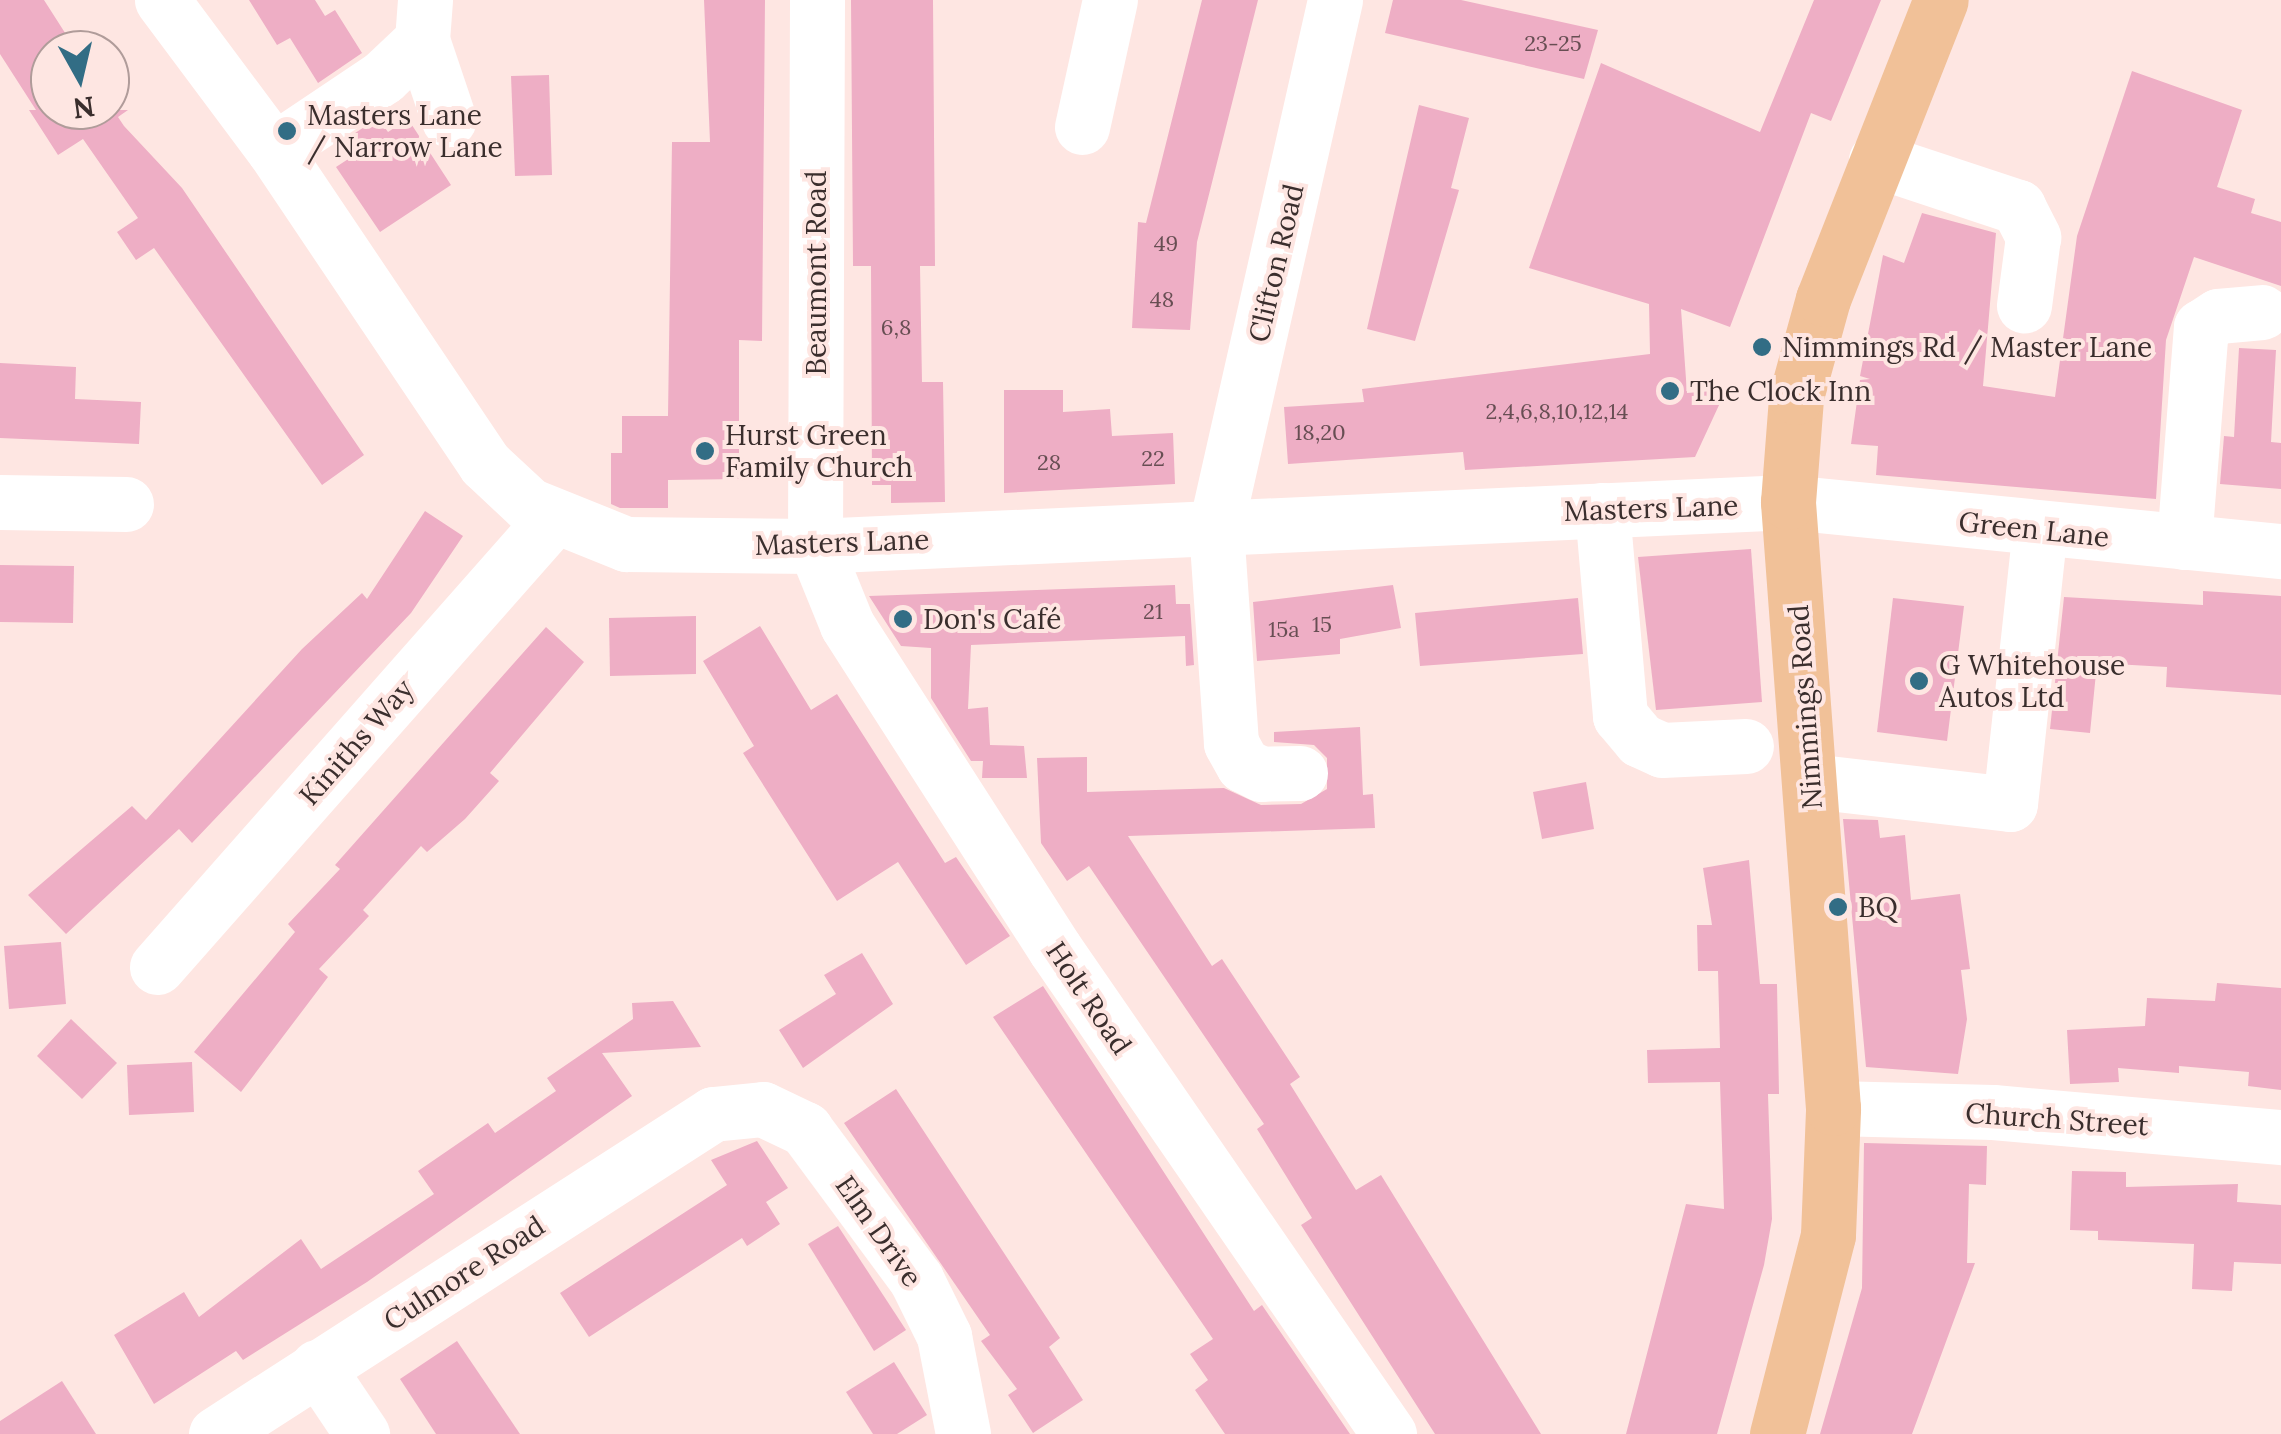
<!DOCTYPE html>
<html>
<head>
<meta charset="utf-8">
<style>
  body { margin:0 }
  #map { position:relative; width:2281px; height:1434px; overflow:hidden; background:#fee6e2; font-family:Lora,serif }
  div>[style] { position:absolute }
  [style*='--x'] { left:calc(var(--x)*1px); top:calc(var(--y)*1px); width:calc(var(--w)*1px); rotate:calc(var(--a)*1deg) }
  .building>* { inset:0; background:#eeaec5 }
  .minor>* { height:55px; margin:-27.5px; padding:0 27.5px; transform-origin:27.5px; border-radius:27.5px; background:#fff }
  .major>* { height:55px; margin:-27.5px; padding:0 27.5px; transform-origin:27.5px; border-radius:27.5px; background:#f1c198 }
  .dots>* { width:28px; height:28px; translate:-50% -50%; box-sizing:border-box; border:5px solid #fee6e2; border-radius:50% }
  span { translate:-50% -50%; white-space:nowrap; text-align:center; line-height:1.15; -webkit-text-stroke:8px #fee6e2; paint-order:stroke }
  .number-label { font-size:22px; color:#674e53 }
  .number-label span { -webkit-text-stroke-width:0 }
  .poi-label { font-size:28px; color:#3a2e2d }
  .left { translate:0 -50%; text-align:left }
  .street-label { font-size:28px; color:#3a2e2d }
  .north { position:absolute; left:30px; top:30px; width:100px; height:100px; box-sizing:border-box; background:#fee6e2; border:2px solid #b09c9a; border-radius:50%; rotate:172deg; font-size:28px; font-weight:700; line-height:40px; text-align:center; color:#3a2e2d }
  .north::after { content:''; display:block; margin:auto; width:35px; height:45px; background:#326d85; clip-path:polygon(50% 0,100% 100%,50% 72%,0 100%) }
</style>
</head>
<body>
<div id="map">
  <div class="building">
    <div style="clip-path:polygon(0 0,44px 0,76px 50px,50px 50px,50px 110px,128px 110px,118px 117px,124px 126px,182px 188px,364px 455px,322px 485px,154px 248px,136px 260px,117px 232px,138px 218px,83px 139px,58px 155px,29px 110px,36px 110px,0 54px)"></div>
    <div style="clip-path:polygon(249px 0,315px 0,325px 16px,335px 10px,362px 53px,318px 83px,290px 38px,277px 45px)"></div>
    <div style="clip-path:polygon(704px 0,765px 0,762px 341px,739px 340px,739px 479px,668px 480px,668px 508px,620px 508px,611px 504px,611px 453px,622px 453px,622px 416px,668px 416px,672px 142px,710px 142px)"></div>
    <div style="clip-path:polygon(851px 0,933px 0,935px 266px,920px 266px,922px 382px,943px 382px,945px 502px,891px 503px,891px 485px,872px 485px,871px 266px,853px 266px)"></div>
    <div style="clip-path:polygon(1202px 0,1258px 0,1197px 242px,1190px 330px,1132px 328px,1138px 222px,1146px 223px)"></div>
    <div style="clip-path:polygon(1393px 0,1461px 0,1598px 30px,1584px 79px,1385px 33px)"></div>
    <div style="clip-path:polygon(1814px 0,1881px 0,1831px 121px,1811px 113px,1730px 327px,1681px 309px,1687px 393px,1726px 390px,1695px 457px,1465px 470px,1463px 452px,1288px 464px,1284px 407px,1364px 402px,1362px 389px,1650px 354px,1649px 304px,1529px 268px,1601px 63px,1760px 132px)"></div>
    <div style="clip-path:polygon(2132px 71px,2242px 110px,2217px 187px,2255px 199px,2251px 213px,2281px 222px,2281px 286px,2194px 257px,2166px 340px,2156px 499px,1876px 475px,1878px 446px,1851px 444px,1860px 380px,1870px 379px,1860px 376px,1883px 255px,1904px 263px,1922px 213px,1996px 233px,1983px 386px,2055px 397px,2077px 236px)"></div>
    <div style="clip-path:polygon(549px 75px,552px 175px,515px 176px,511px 76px)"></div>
    <div style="clip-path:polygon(1419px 105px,1469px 118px,1451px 188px,1459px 190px,1415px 341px,1367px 329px)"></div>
    <div style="clip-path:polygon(378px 118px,388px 132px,408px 119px,451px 185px,380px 232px,336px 167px,362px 150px,352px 135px)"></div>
    <div style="clip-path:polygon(2239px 348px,2276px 350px,2271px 442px,2281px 443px,2281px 489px,2220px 484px,2224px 436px,2234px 437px)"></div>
    <div style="clip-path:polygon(0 363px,76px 367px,75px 399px,141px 402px,139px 444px,0 438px)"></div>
    <div style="clip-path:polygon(1004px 390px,1063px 390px,1063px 412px,1110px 409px,1112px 436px,1173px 433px,1175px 484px,1004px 493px)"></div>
    <div style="clip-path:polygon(425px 511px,463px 536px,411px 613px,192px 843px,179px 829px,66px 934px,28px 895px,132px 806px,146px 820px,302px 649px,362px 593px,367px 599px)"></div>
    <div style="clip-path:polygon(1751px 549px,1762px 702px,1656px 710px,1638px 557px)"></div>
    <div style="clip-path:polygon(0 565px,74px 566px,73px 623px,0 622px)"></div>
    <div style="clip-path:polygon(1175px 585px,1176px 604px,1190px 604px,1194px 665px,1186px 666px,1185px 636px,971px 645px,968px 709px,988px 707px,990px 745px,1024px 746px,1027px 778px,982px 778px,983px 761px,971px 761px,931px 698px,931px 648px,901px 646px,869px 596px)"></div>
    <div style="clip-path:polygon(1393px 585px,1401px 628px,1340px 639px,1340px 654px,1257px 661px,1253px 602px)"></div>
    <div style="clip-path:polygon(2203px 591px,2281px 596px,2281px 695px,2166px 687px,2167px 667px,2097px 663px,2090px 733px,2050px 729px,2064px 597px,2203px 605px)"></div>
    <div style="clip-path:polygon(1578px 598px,1583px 654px,1420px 666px,1415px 613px)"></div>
    <div style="clip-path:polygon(1893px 598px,1964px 606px,1947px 741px,1877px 732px)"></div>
    <div style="clip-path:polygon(696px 616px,696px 674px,610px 676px,609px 618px)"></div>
    <div style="clip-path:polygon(760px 626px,811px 710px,837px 694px,945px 863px,956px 857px,1010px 936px,966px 965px,898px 862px,837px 901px,743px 753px,754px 746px,703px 661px)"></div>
    <div style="clip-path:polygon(546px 627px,584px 662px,490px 773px,499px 781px,465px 819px,427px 852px,421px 846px,363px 910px,369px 916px,319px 969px,328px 977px,241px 1092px,194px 1052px,295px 932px,288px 924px,340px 869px,335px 865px)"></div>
    <div style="clip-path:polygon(1360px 727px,1363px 795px,1373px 794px,1375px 828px,1128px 836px,1212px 966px,1222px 959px,1300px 1077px,1290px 1084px,1356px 1190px,1381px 1175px,1541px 1434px,1435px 1434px,1301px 1225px,1312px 1218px,1257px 1129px,1264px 1124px,1089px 866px,1067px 881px,1041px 843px,1037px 758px,1087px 757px,1087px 792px,1224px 788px,1261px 805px,1301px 804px,1327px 789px,1327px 758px,1314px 745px,1274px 742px,1274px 732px)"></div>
    <div style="clip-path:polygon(1586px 782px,1594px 829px,1542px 839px,1533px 792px)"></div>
    <div style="clip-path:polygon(1843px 819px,1878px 820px,1880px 838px,1905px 835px,1911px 900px,1960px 894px,1970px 969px,1961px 970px,1967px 1019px,1958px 1074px,1866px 1067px)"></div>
    <div style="clip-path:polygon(1749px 860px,1760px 984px,1777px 984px,1779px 1094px,1768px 1094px,1772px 1219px,1764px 1265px,1717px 1434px,1626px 1434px,1686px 1204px,1724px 1209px,1720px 1082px,1648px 1083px,1647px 1050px,1720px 1048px,1718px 971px,1698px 971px,1697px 925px,1712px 925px,1703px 868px)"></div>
    <div style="clip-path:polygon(61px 942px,66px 1004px,9px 1009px,4px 946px)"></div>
    <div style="clip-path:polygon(862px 953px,893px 1004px,803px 1068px,779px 1030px,836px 994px,824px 975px)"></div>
    <div style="clip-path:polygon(2217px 983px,2281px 988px,2281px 1090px,2248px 1086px,2249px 1072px,2179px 1066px,2179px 1073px,2118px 1068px,2119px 1082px,2070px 1084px,2067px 1030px,2145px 1026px,2147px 998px,2215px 1001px)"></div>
    <div style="clip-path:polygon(1043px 986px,1254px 1311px,1262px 1305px,1350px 1434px,1225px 1434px,1195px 1390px,1208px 1380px,1190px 1354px,1213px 1339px,993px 1017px)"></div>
    <div style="clip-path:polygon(673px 1001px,701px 1047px,602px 1053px,632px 1096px,367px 1282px,243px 1360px,236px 1351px,154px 1404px,114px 1335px,184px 1292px,199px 1317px,301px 1239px,321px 1269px,434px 1194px,418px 1171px,488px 1123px,495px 1133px,556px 1091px,547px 1078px,633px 1019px,632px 1003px)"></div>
    <div style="clip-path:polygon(71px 1019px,117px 1063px,82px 1099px,37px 1056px)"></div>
    <div style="clip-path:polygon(192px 1062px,194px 1112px,129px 1115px,127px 1065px)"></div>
    <div style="clip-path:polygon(896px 1089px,1060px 1338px,1049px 1347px,1083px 1400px,1033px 1433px,1008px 1395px,1017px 1389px,981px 1341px,990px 1335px,844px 1123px)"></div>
    <div style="clip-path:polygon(757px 1141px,788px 1188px,766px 1202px,780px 1224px,747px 1246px,742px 1238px,589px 1337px,560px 1293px,727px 1185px,711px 1160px)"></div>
    <div style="clip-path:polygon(1864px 1143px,1987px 1146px,1986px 1185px,1969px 1184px,1967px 1263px,1975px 1263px,1912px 1434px,1820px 1434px,1862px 1288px)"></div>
    <div style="clip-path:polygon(2072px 1171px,2126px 1172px,2126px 1187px,2238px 1184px,2237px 1202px,2281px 1205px,2281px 1264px,2234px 1262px,2232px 1291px,2192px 1289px,2194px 1244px,2098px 1240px,2098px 1231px,2070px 1230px)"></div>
    <div style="clip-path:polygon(838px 1226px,906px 1330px,874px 1351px,808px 1244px)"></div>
    <div style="clip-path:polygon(457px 1341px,520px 1434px,436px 1434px,400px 1379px)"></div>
    <div style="clip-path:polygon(894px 1362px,927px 1415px,897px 1434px,873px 1434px,846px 1392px)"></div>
    <div style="clip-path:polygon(62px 1381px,96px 1434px,0 1434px,0 1421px)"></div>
  </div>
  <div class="minor">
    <div style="--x:162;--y:0;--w:187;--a:53.3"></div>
    <div style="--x:274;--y:150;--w:378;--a:56.1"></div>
    <div style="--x:485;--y:464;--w:60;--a:43"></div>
    <div style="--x:529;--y:505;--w:105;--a:21.9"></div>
    <div style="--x:626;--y:544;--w:189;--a:0.6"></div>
    <div style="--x:815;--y:546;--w:974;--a:-2.59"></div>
    <div style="--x:1788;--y:502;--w:495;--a:5.7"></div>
    <div style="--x:817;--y:0;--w:546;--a:90.21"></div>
    <div style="--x:815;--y:546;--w:85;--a:67.9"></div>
    <div style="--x:847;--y:625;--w:385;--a:57.3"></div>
    <div style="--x:1055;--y:949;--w:589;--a:55.45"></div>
    <div style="--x:422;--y:40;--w:84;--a:71.4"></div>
    <div style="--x:1082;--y:127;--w:130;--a:-77.6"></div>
    <div style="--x:274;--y:150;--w:131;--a:-33.8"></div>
    <div style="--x:383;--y:77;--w:54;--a:-43.5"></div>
    <div style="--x:422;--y:40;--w:40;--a:-85.7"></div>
    <div style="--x:1876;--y:160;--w:150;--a:18.3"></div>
    <div style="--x:2018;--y:207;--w:34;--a:63"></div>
    <div style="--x:2033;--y:237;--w:69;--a:97.5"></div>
    <div style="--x:0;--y:502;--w:126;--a:0.9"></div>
    <div style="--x:1602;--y:510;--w:207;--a:85"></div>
    <div style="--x:1620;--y:716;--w:31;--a:50"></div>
    <div style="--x:1640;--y:740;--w:24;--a:24"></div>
    <div style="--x:1662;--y:750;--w:84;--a:-2.7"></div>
    <div style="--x:2184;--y:542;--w:216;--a:-85.5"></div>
    <div style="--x:2201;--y:327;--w:20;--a:-33"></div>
    <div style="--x:2218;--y:316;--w:44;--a:-5.2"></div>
    <div style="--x:1300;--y:773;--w:39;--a:179"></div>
    <div style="--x:1261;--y:774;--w:20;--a:-153"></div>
    <div style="--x:1243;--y:765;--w:25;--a:-119"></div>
    <div style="--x:1231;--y:743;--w:218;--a:-94"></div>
    <div style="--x:1216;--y:526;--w:539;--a:-77.25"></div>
    <div style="--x:1811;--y:781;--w:200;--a:6.6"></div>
    <div style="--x:2010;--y:804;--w:276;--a:-83.8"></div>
    <div style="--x:157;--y:967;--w:600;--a:-48.58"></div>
    <div style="--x:1833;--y:1108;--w:160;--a:1.4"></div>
    <div style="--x:1993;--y:1112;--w:289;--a:5"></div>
    <div style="--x:317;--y:1367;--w:81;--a:56.1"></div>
    <div style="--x:216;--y:1434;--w:591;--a:-32.78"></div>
    <div style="--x:713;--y:1114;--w:50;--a:-5.7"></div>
    <div style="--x:763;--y:1109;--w:47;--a:25.5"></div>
    <div style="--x:805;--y:1129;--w:187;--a:53.5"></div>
    <div style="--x:916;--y:1279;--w:64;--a:63.8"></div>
    <div style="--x:944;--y:1336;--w:100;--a:79"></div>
  </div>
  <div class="major">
    <div style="--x:1777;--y:1434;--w:205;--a:-75.6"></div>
    <div style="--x:1828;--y:1235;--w:127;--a:-87.7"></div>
    <div style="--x:1833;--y:1108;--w:608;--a:-94.25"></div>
    <div style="--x:1788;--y:502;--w:105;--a:-85.6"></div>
    <div style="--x:1796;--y:397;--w:102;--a:-74.6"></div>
    <div style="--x:1823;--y:299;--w:321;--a:-68.5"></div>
  </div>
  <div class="dots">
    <div style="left:287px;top:131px;background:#326d85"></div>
    <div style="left:1762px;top:347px;background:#326d85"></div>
    <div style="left:1670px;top:391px;background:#326d85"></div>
    <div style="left:705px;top:451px;background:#326d85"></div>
    <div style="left:903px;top:619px;background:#326d85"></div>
    <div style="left:1919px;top:681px;background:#326d85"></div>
    <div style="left:1838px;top:907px;background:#326d85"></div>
  </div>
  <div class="number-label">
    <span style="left:1553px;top:44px">23-25</span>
    <span style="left:1166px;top:244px">49</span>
    <span style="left:1162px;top:300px">48</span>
    <span style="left:896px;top:328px">6,8</span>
    <span style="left:1557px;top:412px">2,4,6,8,10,12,14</span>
    <span style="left:1320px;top:433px">18,20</span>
    <span style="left:1153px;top:459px">22</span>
    <span style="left:1049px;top:463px">28</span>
    <span style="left:1153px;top:612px">21</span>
    <span style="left:1322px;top:625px">15</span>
    <span style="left:1284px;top:630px">15a</span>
  </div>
  <div class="poi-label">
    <span class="left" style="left:307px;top:131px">Masters Lane<br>/ Narrow Lane</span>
    <span class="left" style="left:1782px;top:347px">Nimmings Rd / Master Lane</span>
    <span class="left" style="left:1690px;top:391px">The Clock Inn</span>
    <span class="left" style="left:725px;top:451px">Hurst Green<br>Family Church</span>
    <span class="left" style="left:923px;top:619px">Don's Café</span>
    <span class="left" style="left:1939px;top:681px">G Whitehouse<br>Autos Ltd</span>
    <span class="left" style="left:1858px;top:907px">BQ</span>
  </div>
  <div class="street-label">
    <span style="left:1276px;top:263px;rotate:-77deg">Clifton Road</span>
    <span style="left:816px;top:273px;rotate:-90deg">Beaumont Road</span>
    <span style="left:1651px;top:508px;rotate:-2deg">Masters Lane</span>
    <span style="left:2034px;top:529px;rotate:6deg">Green Lane</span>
    <span style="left:842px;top:542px;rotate:-2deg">Masters Lane</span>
    <span style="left:1805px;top:707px;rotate:-94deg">Nimmings Road</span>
    <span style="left:356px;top:742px;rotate:-49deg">Kiniths Way</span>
    <span style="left:1089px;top:998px;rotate:56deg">Holt Road</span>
    <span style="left:2057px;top:1119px;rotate:4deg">Church Street</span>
    <span style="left:879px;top:1231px;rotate:55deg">Elm Drive</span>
    <span style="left:464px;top:1273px;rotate:-33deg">Culmore Road</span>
  </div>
  <div class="north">N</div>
</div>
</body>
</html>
